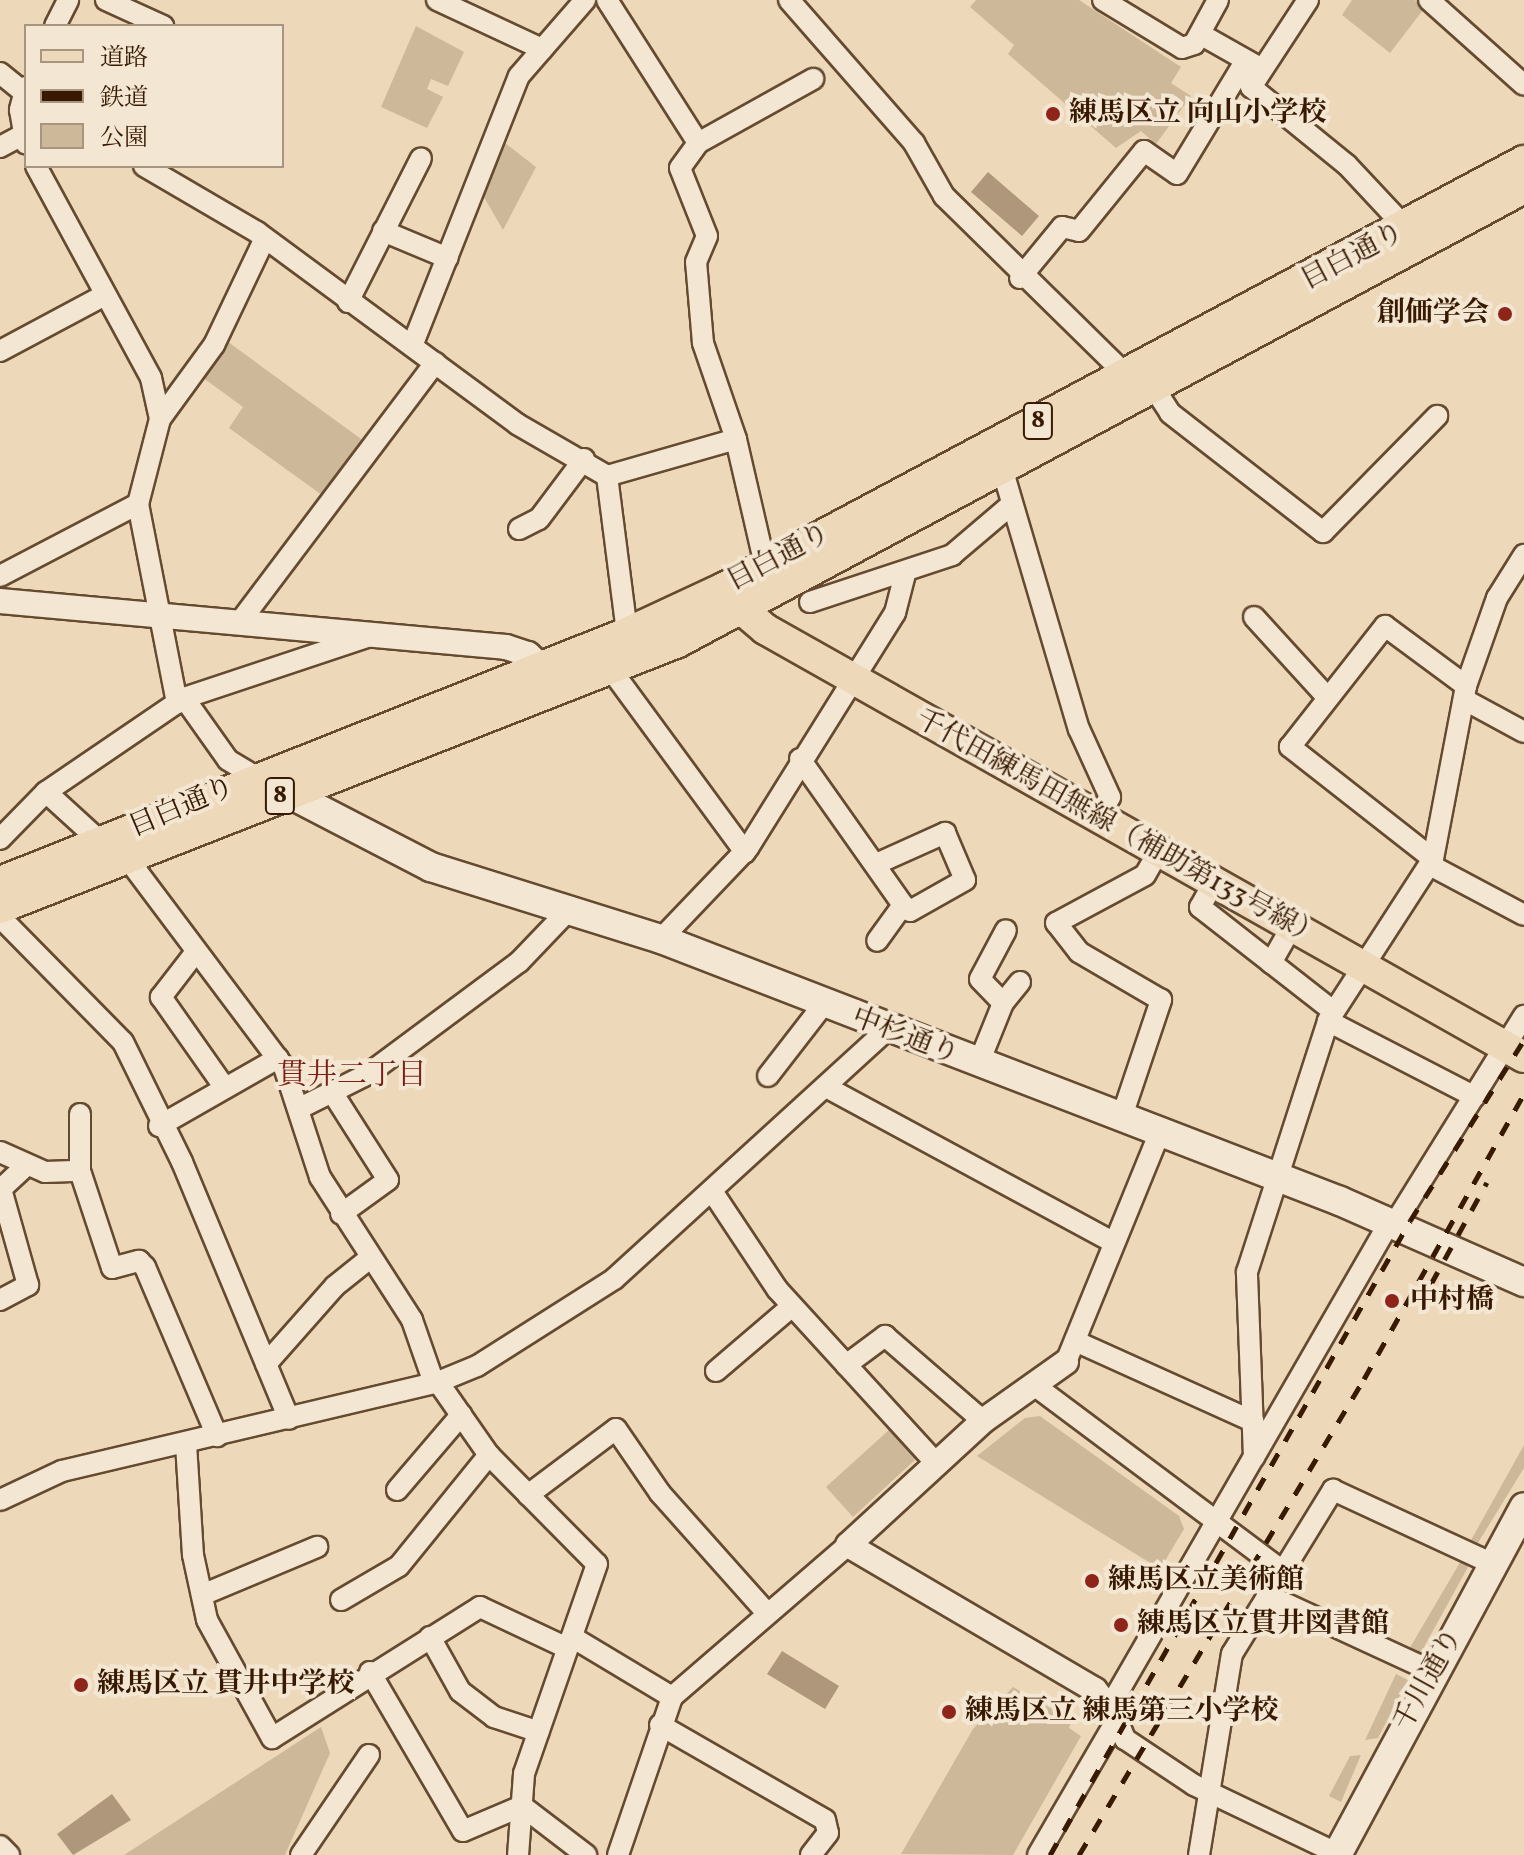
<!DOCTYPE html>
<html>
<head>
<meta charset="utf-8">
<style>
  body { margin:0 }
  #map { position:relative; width:1524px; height:1855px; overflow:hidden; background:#edd8b9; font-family:Vollkorn,"Noto Serif JP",serif }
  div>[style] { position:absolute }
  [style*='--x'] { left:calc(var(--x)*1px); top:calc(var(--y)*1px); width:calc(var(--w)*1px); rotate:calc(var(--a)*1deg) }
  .green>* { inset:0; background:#ceb89a }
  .water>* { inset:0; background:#af977b }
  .roads { filter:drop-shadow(2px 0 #654a30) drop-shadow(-2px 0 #654a30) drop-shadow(0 2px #654a30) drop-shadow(0 -2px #654a30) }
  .minor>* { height:20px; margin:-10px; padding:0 10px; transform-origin:10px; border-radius:10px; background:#f3e6d2 }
  .tertiary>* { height:24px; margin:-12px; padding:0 12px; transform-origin:12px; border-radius:12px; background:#f3e6d2 }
  .secondary>* { height:28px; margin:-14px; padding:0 14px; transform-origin:14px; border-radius:14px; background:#f3e6d2 }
  .primary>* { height:30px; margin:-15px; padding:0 15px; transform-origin:15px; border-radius:15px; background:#edd8b9 }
  .rail>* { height:5px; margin-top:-2.5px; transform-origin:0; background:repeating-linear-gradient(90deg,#381a02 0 14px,transparent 0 28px) }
  .dots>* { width:22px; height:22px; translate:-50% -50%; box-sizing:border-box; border:4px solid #f3e6d2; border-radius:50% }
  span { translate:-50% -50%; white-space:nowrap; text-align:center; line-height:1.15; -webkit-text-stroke:8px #f3e6d2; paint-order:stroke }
  .shield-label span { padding:2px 6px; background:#f3e6d2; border:2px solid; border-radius:6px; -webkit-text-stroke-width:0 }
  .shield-label { font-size:26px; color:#381a02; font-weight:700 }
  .poi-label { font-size:28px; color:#381a02; font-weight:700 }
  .left { translate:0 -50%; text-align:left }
  .right { translate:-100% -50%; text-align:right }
  .street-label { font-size:28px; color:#381a02 }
  .neighbourhood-label { font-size:30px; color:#7a1f14 }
  .legend { position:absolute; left:24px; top:24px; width:260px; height:144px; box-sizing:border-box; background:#f3e6d2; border:2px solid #a8947f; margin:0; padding:10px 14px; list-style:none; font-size:24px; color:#381a02 }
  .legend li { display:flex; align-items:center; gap:16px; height:40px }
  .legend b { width:40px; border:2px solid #a8947f }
</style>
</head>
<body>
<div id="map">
  <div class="green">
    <div style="clip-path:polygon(976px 0,1079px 0,1181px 67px,1171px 83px,1191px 96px,1156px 144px,1141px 131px,1116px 148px,1008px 54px,1014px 45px,970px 7px)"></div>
    <div style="clip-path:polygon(1352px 0,1415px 0,1423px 10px,1390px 53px,1342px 15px)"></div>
    <div style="clip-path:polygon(416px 26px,464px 52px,448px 86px,431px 79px,427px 89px,443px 97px,427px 128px,381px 107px)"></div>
    <div style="clip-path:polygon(504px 142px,536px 167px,503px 230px,481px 192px)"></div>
    <div style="clip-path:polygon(224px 339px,368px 444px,326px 498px,229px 428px,243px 407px,202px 377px)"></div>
    <div style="clip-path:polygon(1040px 1416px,1179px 1516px,1184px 1529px,1160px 1569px,977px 1456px,1025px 1418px)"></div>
    <div style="clip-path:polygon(889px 1430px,916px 1459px,853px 1517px,826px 1487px)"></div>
    <div style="clip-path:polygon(1524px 1445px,1524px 1468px,1476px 1546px,1470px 1542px)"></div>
    <div style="clip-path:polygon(1462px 1559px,1468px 1567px,1418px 1658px,1408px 1651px)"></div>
    <div style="clip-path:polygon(1396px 1674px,1408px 1680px,1378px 1738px,1365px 1740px)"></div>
    <div style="clip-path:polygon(1013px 1687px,1072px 1720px,1069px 1728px,1081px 1736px,1013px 1855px,901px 1854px,973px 1729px)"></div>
    <div style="clip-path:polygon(321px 1727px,330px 1753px,285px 1855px,124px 1855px)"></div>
    <div style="clip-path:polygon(1361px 1755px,1341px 1802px,1329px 1796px,1350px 1756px)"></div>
  </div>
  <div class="water">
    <div style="clip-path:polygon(988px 172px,1039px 216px,1022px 236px,971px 192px)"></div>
    <div style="clip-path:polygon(782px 1651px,839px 1686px,825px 1709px,767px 1674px)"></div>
    <div style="clip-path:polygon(112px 1794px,131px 1820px,73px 1855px,57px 1834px)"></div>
  </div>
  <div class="roads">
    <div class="minor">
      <div style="--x:106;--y:0;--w:63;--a:24.5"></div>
      <div style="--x:437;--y:0;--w:116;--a:25"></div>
      <div style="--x:607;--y:0;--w:169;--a:57.5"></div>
      <div style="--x:789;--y:0;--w:190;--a:48.8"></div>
      <div style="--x:914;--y:143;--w:61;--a:60.5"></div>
      <div style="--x:944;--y:196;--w:257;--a:44.5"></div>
      <div style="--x:1103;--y:0;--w:92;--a:31.3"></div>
      <div style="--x:1182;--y:48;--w:13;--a:-18"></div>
      <div style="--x:1194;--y:44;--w:50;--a:-61.4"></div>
      <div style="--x:1308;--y:0;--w:104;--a:123.2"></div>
      <div style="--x:1251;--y:87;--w:124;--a:39.1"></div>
      <div style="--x:1347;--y:165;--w:86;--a:46.9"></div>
      <div style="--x:1429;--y:0;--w:127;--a:41.8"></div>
      <div style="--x:55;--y:26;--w:29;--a:-63"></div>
      <div style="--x:1200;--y:34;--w:63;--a:29.4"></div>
      <div style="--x:0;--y:73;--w:33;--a:39"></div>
      <div style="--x:26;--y:87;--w:24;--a:105"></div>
      <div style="--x:20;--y:110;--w:34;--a:80"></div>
      <div style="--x:0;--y:147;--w:26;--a:-28"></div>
      <div style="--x:36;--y:166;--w:241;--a:61.5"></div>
      <div style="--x:151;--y:378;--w:42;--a:77.6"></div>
      <div style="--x:160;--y:419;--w:88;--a:104.5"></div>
      <div style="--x:138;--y:504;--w:203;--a:78.9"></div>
      <div style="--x:144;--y:166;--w:131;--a:30.3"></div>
      <div style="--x:257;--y:232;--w:323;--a:36.4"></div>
      <div style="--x:517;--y:424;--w:104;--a:30"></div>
      <div style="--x:607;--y:476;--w:134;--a:-16"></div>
      <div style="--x:383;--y:231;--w:70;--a:22.6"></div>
      <div style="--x:1020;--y:278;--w:66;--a:-50.5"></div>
      <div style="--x:1062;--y:227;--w:17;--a:13"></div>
      <div style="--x:1079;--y:231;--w:103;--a:-50.9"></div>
      <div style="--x:1144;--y:151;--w:40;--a:34.9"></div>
      <div style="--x:1177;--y:174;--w:133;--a:-58.8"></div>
      <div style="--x:348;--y:302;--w:161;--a:-63.1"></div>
      <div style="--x:412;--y:346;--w:290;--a:-68.4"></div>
      <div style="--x:519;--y:76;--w:101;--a:-49"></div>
      <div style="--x:0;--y:351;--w:117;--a:-28.1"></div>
      <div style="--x:1154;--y:388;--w:30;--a:57"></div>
      <div style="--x:1170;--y:413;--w:194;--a:37.9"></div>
      <div style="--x:1323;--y:532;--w:163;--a:-45.5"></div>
      <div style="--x:160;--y:419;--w:92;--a:-53.9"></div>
      <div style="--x:214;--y:345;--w:116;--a:-64.5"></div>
      <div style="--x:999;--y:458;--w:283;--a:73.6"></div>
      <div style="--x:1079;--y:729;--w:75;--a:65.5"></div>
      <div style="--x:1110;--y:797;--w:23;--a:121"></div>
      <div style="--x:607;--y:476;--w:158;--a:82.7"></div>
      <div style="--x:519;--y:529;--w:22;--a:-27"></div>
      <div style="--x:539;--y:519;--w:75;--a:-53.1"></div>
      <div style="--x:765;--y:565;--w:129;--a:-103"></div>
      <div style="--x:736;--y:439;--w:102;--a:-109"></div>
      <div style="--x:703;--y:343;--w:81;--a:-94.9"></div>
      <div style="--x:696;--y:262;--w:28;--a:-67"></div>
      <div style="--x:707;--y:236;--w:73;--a:-111.7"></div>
      <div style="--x:680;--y:168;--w:31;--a:-54"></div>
      <div style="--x:698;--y:143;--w:132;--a:-29.1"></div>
      <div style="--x:0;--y:576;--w:156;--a:-27.6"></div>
      <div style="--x:810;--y:602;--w:150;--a:-18.3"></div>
      <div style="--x:952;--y:555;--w:79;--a:-40.4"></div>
      <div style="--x:1254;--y:617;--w:108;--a:47.6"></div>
      <div style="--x:239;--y:623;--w:326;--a:-53"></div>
      <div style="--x:612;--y:671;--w:225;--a:53.7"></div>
      <div style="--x:184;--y:698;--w:76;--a:54.6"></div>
      <div style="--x:228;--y:760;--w:41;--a:31"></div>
      <div style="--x:1465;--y:700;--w:67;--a:28.5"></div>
      <div style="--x:800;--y:759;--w:179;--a:54.8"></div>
      <div style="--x:903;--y:905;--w:44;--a:125.8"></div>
      <div style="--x:46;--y:792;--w:74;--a:42.3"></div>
      <div style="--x:0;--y:839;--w:66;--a:-45.6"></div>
      <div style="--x:46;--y:792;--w:167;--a:-34.3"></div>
      <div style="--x:184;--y:698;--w:196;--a:-18.4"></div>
      <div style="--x:127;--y:858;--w:261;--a:53.1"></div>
      <div style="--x:284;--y:1067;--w:116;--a:71.9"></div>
      <div style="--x:320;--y:1177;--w:170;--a:57.2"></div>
      <div style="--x:412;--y:1320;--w:67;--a:70.8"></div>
      <div style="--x:1433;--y:859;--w:182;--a:-141.9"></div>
      <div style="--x:1290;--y:747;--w:154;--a:-51.9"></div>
      <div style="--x:1385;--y:626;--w:101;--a:36.5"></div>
      <div style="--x:876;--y:864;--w:76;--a:-24.2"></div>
      <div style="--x:945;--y:833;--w:51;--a:66.9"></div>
      <div style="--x:965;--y:880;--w:63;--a:150.6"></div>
      <div style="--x:910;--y:911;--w:9;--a:-139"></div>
      <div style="--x:1430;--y:865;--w:106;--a:28"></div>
      <div style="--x:1214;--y:882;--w:29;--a:119"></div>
      <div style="--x:1200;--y:907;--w:169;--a:38"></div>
      <div style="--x:0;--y:917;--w:175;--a:45.5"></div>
      <div style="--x:123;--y:1042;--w:134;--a:63.8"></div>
      <div style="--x:182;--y:1162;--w:278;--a:67.4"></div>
      <div style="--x:661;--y:939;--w:126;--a:-46.3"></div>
      <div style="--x:748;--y:848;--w:277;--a:-58"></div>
      <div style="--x:895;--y:613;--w:40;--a:-75.6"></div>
      <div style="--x:195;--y:953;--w:56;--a:127.7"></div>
      <div style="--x:161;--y:997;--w:111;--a:54.9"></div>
      <div style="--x:1271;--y:963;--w:43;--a:-60.4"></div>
      <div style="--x:1003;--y:1003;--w:27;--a:-51"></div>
      <div style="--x:1328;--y:1021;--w:165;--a:27.3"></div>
      <div style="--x:978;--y:1065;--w:67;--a:-68"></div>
      <div style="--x:1003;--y:1003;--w:33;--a:-134"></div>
      <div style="--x:980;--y:979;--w:55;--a:-62"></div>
      <div style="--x:768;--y:1076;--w:90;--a:-52.2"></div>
      <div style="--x:826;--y:1087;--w:326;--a:28.4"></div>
      <div style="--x:332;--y:1092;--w:104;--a:57.5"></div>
      <div style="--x:388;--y:1180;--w:58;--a:144.1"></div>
      <div style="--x:300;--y:1108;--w:76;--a:-26.6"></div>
      <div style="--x:368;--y:1074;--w:188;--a:-36.6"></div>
      <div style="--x:519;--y:962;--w:68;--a:-46.2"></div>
      <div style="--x:80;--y:1114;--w:57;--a:90"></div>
      <div style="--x:80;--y:1171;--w:102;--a:71.7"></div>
      <div style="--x:112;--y:1268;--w:28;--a:-15"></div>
      <div style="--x:139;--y:1261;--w:8;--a:45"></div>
      <div style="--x:145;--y:1267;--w:184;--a:66.9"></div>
      <div style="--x:1121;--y:1119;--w:126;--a:-71.4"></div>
      <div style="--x:1161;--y:1000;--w:95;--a:-149.7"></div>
      <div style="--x:1079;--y:952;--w:37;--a:-128"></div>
      <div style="--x:1056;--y:923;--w:101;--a:-28.3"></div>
      <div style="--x:1145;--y:875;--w:28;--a:-60"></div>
      <div style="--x:159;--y:1126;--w:137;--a:-29.7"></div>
      <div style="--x:0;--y:1152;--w:49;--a:24"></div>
      <div style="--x:45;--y:1172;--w:35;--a:-2"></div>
      <div style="--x:712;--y:1191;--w:118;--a:56.4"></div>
      <div style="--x:777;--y:1289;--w:237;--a:47.6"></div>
      <div style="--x:1395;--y:1223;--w:244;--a:-58.1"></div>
      <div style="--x:0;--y:1300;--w:32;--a:-28"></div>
      <div style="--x:28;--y:1285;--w:100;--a:-105.7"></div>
      <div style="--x:1;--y:1189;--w:34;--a:-43"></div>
      <div style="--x:1075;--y:1341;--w:196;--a:24.3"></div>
      <div style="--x:1066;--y:1362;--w:246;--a:-67.8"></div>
      <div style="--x:266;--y:1364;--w:104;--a:-48.5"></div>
      <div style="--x:335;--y:1286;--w:45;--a:-38.7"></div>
      <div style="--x:846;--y:1365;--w:49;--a:-36.6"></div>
      <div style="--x:885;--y:1336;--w:130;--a:40.9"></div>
      <div style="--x:716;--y:1371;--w:100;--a:-40.5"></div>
      <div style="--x:438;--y:1382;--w:89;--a:55.1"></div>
      <div style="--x:489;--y:1455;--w:153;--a:45.3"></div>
      <div style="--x:597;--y:1564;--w:222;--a:109.2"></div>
      <div style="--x:524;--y:1774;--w:81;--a:94.2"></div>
      <div style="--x:1034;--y:1385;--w:311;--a:36.8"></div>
      <div style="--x:186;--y:1444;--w:111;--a:86.4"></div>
      <div style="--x:193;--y:1555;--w:66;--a:77.8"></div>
      <div style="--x:207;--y:1620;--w:135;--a:61.2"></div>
      <div style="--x:272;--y:1738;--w:246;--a:-32.2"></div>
      <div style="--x:480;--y:1607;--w:96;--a:25.2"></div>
      <div style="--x:1254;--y:1457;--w:272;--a:-60"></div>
      <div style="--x:397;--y:1490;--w:99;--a:-49.5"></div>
      <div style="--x:528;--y:1495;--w:110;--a:-36.9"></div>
      <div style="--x:616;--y:1429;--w:78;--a:55.5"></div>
      <div style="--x:660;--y:1493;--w:159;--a:48.3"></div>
      <div style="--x:0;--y:1500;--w:68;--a:-25.1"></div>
      <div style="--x:62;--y:1471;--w:386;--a:-13.3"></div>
      <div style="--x:438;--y:1382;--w:42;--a:-22.3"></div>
      <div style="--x:477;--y:1366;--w:162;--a:-32.4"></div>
      <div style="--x:614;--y:1279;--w:368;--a:-42.4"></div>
      <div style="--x:202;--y:1595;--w:125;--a:-22.7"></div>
      <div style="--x:1267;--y:1595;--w:184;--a:24.8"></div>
      <div style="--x:341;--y:1600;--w:67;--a:-30.4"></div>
      <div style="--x:399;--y:1566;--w:143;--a:-51"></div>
      <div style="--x:430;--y:1637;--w:62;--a:60.9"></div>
      <div style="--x:460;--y:1691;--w:43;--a:37.4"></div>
      <div style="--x:494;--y:1717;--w:47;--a:18.4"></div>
      <div style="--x:572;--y:1637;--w:117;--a:31"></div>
      <div style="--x:370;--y:1672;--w:184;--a:59.7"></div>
      <div style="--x:463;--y:1831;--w:64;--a:-23"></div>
      <div style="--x:522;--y:1806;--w:81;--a:37.4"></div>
      <div style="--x:1110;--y:1706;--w:288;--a:-60"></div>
      <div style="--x:1254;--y:1457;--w:185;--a:-92.2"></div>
      <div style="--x:1247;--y:1272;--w:264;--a:-72.1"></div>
      <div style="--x:1328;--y:1021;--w:193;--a:-57.1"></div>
      <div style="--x:1433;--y:859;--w:176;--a:-79.2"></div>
      <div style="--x:1466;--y:686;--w:93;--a:-70.6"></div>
      <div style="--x:1497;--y:598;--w:51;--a:-57.9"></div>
      <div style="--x:1117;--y:1719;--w:22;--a:68"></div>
      <div style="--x:1125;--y:1739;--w:83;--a:33.7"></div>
      <div style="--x:1194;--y:1785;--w:163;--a:25.5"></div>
      <div style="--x:660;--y:1725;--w:190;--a:29.9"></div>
      <div style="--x:825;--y:1820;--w:13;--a:77"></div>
      <div style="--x:828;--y:1833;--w:28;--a:128"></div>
      <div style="--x:0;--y:1846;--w:13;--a:45"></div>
      <div style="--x:301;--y:1855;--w:121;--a:-55.8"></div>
      <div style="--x:618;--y:1855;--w:167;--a:-71.1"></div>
      <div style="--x:672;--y:1697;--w:233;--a:-40.8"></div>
      <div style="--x:1038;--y:1855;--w:157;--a:-59.8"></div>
      <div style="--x:1199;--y:1855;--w:204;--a:-80.7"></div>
      <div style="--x:1232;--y:1654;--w:193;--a:-58.4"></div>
      <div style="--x:1333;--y:1490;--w:176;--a:24.8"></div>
    </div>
    <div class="tertiary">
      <div style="--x:0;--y:601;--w:508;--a:5.19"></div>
      <div style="--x:506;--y:647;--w:23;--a:18"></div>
      <div style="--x:528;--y:654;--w:35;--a:44"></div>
      <div style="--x:1066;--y:1362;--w:102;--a:144.6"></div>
      <div style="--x:983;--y:1421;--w:183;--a:137.4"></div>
      <div style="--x:848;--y:1545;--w:286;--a:30.4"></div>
      <div style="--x:1095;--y:1690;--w:36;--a:53"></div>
    </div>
    <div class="secondary">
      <div style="--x:288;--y:793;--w:161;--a:27.4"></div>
      <div style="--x:431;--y:867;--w:241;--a:17.4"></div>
      <div style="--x:661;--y:939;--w:728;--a:21.1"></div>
      <div style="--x:1340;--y:1201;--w:201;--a:23.8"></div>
      <div style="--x:1337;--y:1855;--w:395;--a:-61.7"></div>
    </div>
    <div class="primary">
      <div style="--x:730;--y:599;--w:46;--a:40.6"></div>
      <div style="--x:765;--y:629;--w:871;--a:29.42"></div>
      <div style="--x:0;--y:882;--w:675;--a:-21.66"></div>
      <div style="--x:627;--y:633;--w:105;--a:-24.9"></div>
      <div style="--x:722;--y:589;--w:909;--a:-28.09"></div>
      <div style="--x:0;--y:908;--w:728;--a:-21.42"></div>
      <div style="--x:678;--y:642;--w:960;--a:-28.22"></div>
    </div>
  </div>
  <div class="rail">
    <div style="--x:1431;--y:1284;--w:116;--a:-61.2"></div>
    <div style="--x:1050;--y:1855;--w:729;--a:-60.41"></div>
    <div style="--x:1410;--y:1221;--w:214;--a:-57.8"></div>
    <div style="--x:1079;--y:1855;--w:555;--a:-59.09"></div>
    <div style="--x:1364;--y:1379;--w:327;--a:-60.7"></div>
  </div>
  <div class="dots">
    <div style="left:1053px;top:114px;background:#8f2418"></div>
    <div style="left:1505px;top:314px;background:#8f2418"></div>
    <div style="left:1392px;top:1301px;background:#8f2418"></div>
    <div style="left:1092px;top:1581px;background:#8f2418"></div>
    <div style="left:1121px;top:1625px;background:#8f2418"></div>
    <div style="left:81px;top:1685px;background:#8f2418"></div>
    <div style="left:949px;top:1712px;background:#8f2418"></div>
  </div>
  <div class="shield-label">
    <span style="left:1038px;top:421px">8</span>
    <span style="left:280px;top:796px">8</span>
  </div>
  <div class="poi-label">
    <span class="left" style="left:1069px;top:114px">練馬区立 向山小学校</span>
    <span class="right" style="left:1489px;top:314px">創価学会</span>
    <span class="left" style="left:1410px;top:1301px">中村橋</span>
    <span class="left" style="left:1108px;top:1581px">練馬区立美術館</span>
    <span class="left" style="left:1137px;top:1625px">練馬区立貫井図書館</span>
    <span class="left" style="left:97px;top:1685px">練馬区立 貫井中学校</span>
    <span class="left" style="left:965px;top:1712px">練馬区立 練馬第三小学校</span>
  </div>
  <div class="street-label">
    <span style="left:1353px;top:257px;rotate:-28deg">目白通り</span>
    <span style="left:779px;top:558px;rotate:-28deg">目白通り</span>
    <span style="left:182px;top:808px;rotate:-23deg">目白通り</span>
    <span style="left:1118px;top:829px;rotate:29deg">千代田練馬田無線（補助第133号線）</span>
    <span style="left:905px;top:1037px;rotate:21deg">中杉通り</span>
    <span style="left:1429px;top:1680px;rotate:-61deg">千川通り</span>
  </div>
  <div class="neighbourhood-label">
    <span style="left:352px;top:1076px">貫井二丁目</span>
  </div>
  <ul class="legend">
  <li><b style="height:10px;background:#edd8b9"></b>道路</li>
  <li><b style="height:10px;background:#381a02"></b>鉄道</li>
  <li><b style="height:22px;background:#ceb89a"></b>公園</li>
  </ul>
</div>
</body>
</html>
